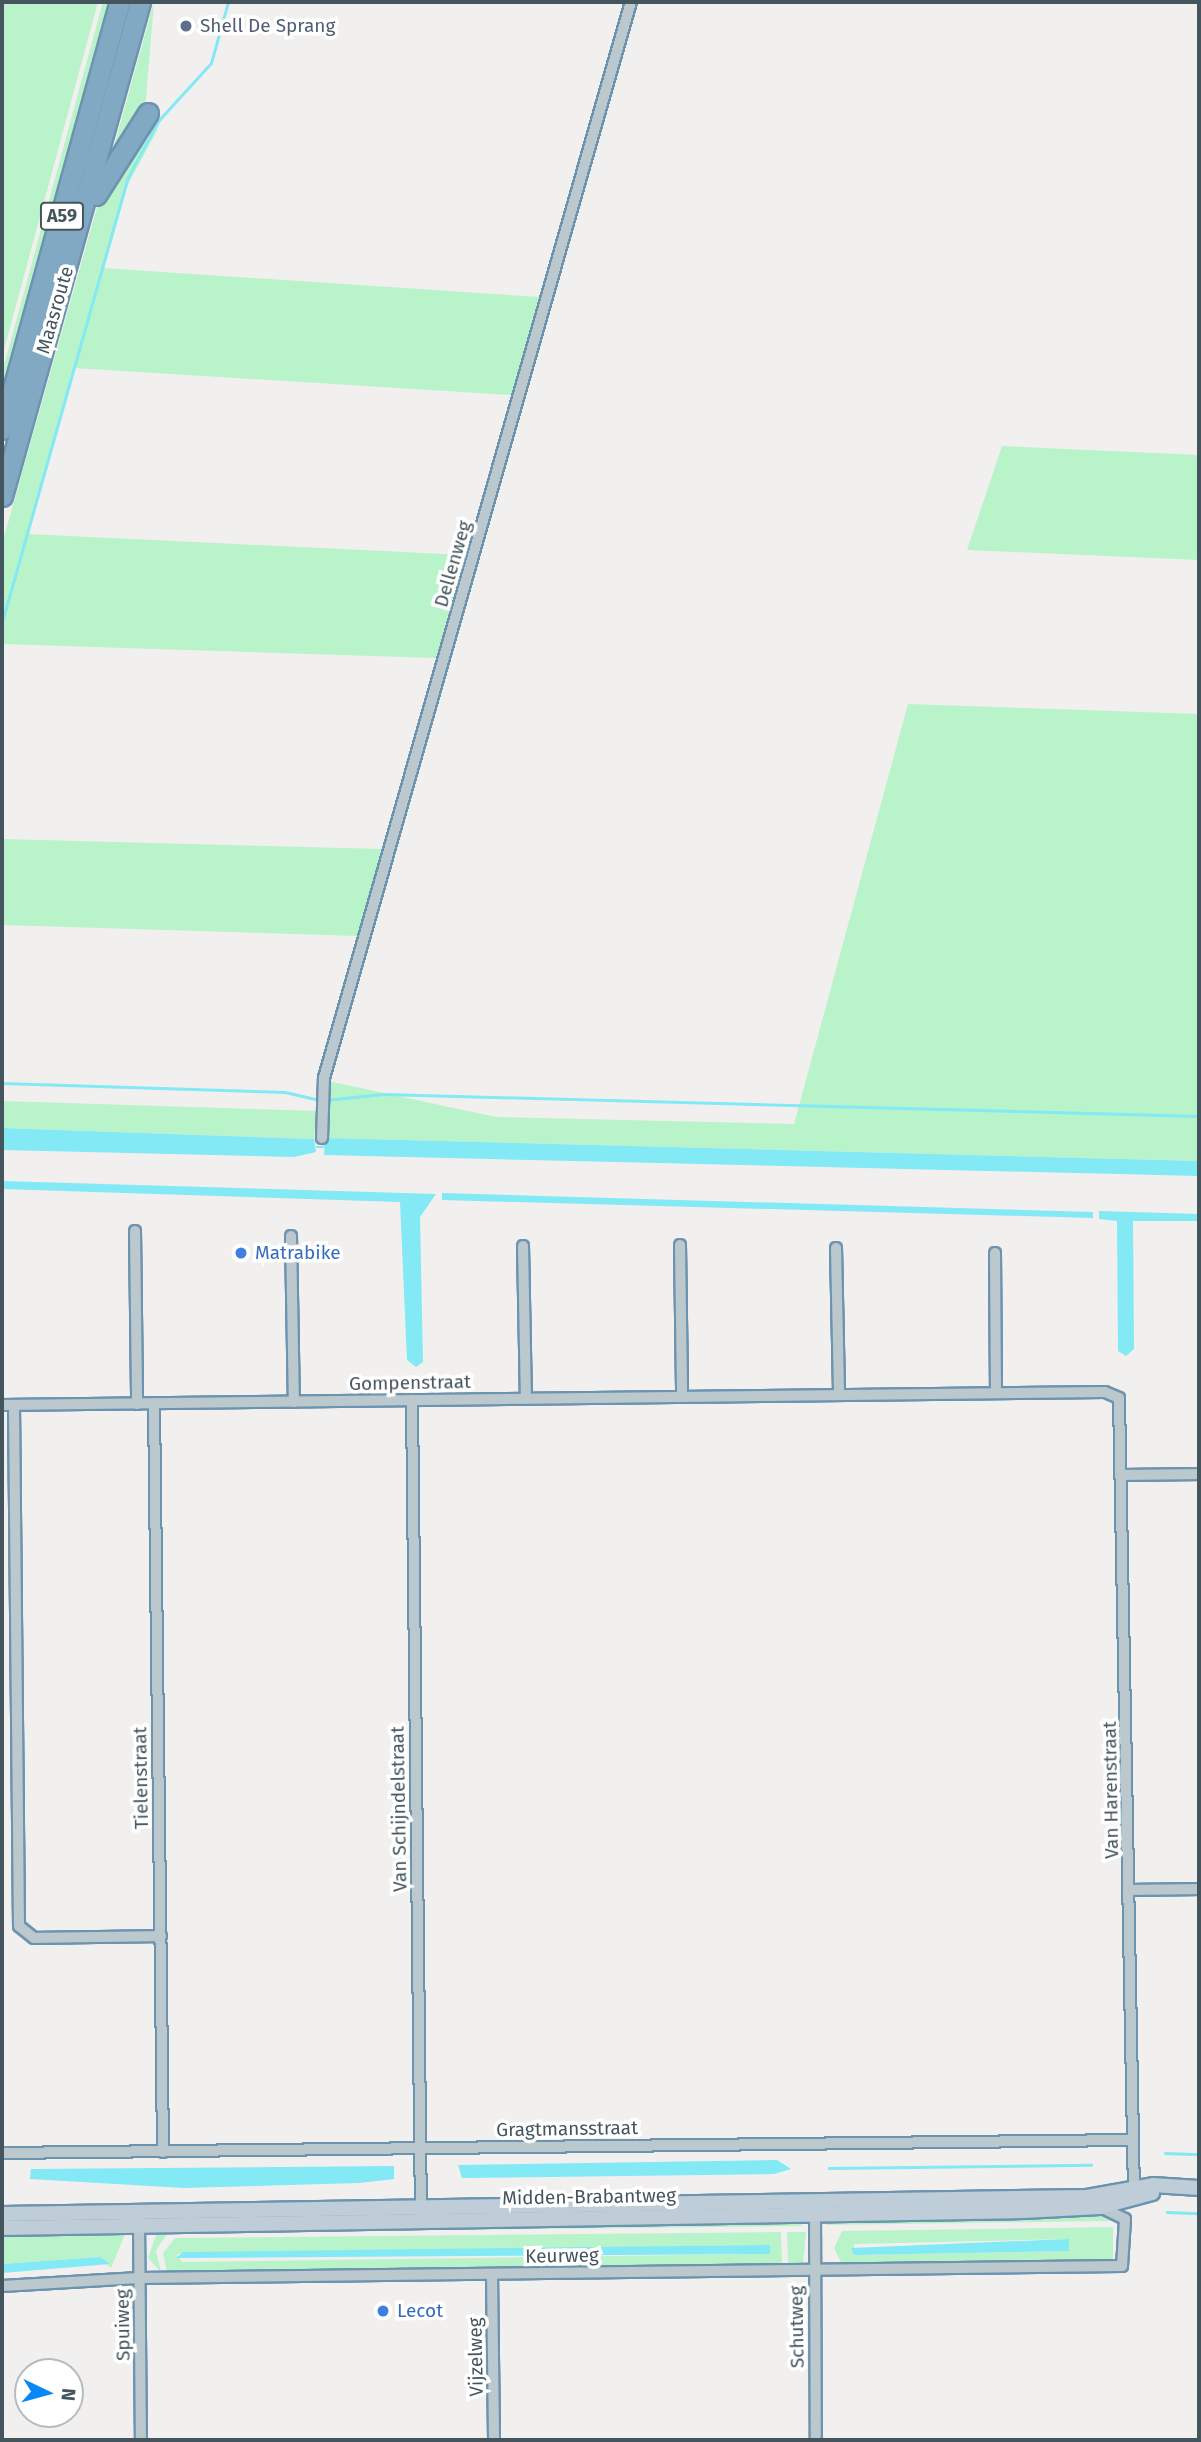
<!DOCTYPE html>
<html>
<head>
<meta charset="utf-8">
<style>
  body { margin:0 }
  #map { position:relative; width:1201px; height:2442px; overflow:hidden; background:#f2efef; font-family:"Fira Sans",sans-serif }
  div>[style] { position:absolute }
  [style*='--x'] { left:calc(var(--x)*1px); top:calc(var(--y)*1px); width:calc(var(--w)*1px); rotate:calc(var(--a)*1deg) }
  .green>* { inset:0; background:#b9f3c9 }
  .water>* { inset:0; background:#82e9f5 }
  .stream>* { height:2.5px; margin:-1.25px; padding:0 1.25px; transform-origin:1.25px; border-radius:1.25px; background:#82e9f5 }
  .roads { filter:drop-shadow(2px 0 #6d94af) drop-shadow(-2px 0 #6d94af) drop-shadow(0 2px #6d94af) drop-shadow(0 -2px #6d94af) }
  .street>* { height:10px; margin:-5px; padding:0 5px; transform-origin:5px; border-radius:5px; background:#bbc9cf }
  .secondary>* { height:14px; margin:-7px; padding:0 7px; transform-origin:7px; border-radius:7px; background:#becdd8 }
  .highway>* { height:19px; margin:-9.5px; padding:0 9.5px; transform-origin:9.5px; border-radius:9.5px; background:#82a9c3 }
  .dots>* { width:19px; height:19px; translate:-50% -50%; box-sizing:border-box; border:4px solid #fff; border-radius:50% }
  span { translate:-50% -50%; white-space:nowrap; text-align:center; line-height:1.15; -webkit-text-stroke:7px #fff; paint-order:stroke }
  .shield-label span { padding:2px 5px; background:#fff; border:2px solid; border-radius:5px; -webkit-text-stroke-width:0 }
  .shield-label { font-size:18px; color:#45555e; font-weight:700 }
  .service-label { font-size:19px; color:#4e5e75 }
  .left { translate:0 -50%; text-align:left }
  .street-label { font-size:19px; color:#45555e }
  .shop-label { font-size:19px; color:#366cbe }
  .frame { position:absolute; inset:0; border:4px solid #45555e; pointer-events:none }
  .north { position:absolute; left:14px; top:2358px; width:70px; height:70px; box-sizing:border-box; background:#fff; border:2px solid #b5bbbf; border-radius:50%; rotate:95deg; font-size:19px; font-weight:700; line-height:28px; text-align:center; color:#45555e }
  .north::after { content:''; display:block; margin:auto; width:24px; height:32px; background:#0788f3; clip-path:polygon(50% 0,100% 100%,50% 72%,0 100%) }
</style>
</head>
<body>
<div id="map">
  <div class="green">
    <div style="clip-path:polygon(2px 2px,98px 2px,2px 357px)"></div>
    <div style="clip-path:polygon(103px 2px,109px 2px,2px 389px,2px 373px)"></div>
    <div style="clip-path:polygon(154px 2px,145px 110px,110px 161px)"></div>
    <div style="clip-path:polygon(159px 127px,125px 190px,103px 268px,539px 297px,511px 395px,74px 368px,28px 534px,465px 555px,436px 658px,2px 644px,2px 544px,102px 190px)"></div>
    <div style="clip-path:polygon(1002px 446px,1199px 455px,1199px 560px,967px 550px)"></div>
    <div style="clip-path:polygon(908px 704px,1199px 714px,1199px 1161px,325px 1138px,328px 1081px,496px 1117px,794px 1124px)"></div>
    <div style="clip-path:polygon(2px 839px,382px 849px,357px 936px,2px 925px)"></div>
    <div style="clip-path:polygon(2px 1101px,316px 1111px,314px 1139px,2px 1128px)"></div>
    <div style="clip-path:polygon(1108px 2212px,1115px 2221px,826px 2225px,832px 2218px)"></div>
    <div style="clip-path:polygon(793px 2217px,803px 2226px,168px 2233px,156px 2250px,161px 2272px,148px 2258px,158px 2230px)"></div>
    <div style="clip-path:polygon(evenodd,1113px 2227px,1113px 2261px,842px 2264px,834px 2248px,842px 2231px,1113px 2227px,1069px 2239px,1069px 2251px,854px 2255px,854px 2244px,1069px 2239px)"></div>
    <div style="clip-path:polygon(126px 2232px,111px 2268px,99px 2257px,2px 2264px,2px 2233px)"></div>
    <div style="clip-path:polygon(evenodd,781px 2232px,782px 2265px,167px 2272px,163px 2253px,175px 2238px,781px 2232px,770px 2245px,770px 2254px,182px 2262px,177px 2254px,770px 2245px)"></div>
    <div style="clip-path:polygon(787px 2232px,806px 2232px,803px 2264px,788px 2265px)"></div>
  </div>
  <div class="water">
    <div style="clip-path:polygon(2px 1128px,314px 1139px,316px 1152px,294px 1157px,2px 1150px)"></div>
    <div style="clip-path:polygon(325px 1138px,1199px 1161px,1199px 1176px,324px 1155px)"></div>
    <div style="clip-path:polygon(2px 1181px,436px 1194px,420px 1217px,423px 1362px,416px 1367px,407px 1360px,400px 1202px,2px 1189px)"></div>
    <div style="clip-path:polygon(442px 1193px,1093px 1212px,1093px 1218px,442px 1200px)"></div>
    <div style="clip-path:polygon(1099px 1211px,1199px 1214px,1199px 1221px,1133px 1221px,1134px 1349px,1126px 1356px,1118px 1351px,1117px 1221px,1099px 1219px)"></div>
    <div style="clip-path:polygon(777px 2160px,791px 2169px,774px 2174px,462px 2178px,458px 2165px)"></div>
    <div style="clip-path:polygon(394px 2166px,394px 2179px,359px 2183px,184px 2188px,30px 2179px,31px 2169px)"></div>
    <div style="clip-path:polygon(1069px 2239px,1069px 2251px,854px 2255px,851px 2248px)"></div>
    <div style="clip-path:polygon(770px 2245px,770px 2254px,176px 2258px,183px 2252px)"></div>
    <div style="clip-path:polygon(100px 2257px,110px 2264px,2px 2273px,2px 2264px)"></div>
  </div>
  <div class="stream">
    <div style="--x:2;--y:622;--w:460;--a:-74.2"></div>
    <div style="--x:127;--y:179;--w:67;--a:-61.5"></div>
    <div style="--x:159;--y:120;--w:77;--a:-47.6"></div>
    <div style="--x:211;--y:63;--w:63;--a:-74.4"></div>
    <div style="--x:2;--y:1083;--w:283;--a:1.8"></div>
    <div style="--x:285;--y:1092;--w:35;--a:13"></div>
    <div style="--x:325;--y:1100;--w:58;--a:-5.9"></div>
    <div style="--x:383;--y:1094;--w:816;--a:1.54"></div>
    <div style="--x:317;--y:1147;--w:7;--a:0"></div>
    <div style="--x:1165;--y:2153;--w:34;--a:2"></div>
    <div style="--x:829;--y:2168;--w:262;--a:-0.7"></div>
    <div style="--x:1167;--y:2212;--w:32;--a:2"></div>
  </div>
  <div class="roads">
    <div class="street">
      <div style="--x:322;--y:1138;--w:60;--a:-88.1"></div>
      <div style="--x:324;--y:1078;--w:1119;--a:-74.08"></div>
      <div style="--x:135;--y:1231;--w:173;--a:89.3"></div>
      <div style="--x:291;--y:1236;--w:166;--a:89"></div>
      <div style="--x:680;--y:1245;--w:152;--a:89.2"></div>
      <div style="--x:523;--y:1246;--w:153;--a:88.9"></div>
      <div style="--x:836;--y:1248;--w:147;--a:88.8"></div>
      <div style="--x:995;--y:1253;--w:140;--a:89.6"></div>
      <div style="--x:412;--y:1400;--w:813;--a:89.37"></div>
      <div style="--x:154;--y:1403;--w:749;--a:89.31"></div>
      <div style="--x:2;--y:1405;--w:1103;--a:-0.68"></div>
      <div style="--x:1105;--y:1392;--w:15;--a:23"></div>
      <div style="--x:1119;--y:1398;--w:795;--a:88.92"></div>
      <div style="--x:14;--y:1405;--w:521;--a:89.45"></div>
      <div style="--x:19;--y:1926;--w:19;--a:39"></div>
      <div style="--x:34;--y:1938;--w:127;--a:-0.9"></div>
      <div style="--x:1125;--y:1475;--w:74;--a:-0.8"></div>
      <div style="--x:1130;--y:1890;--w:69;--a:-0.8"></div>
      <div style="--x:2;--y:2153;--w:1130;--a:-0.66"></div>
      <div style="--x:815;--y:2209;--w:231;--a:89.8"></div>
      <div style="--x:139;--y:2220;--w:220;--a:89.5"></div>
      <div style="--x:492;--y:2274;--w:166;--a:89.3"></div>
      <div style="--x:2;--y:2286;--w:137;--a:-3.3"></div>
      <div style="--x:139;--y:2278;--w:983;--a:-0.7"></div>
      <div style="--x:1122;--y:2266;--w:47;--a:-86.3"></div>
      <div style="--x:1125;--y:2219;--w:28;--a:-154"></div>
    </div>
    <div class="secondary">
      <div style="--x:2;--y:2214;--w:1085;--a:-0.9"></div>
      <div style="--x:1087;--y:2197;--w:67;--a:-10.3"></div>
      <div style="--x:1153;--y:2185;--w:46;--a:3.7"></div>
      <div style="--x:2;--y:2228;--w:1022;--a:-0.95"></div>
      <div style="--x:1024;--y:2211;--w:76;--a:-3"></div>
      <div style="--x:1100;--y:2207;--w:54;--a:-15.1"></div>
    </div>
    <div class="highway">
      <div style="--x:96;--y:195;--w:97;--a:-57.6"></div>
      <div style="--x:2;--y:429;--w:443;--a:-74.6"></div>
      <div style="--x:2;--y:496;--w:513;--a:-74.39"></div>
    </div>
  </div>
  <div class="dots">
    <div style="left:186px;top:26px;background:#5c6f8a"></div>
    <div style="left:241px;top:1253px;background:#3f7fe0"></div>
    <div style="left:383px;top:2311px;background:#3f7fe0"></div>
  </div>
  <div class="shield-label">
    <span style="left:62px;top:216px">A59</span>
  </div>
  <div class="service-label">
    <span class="left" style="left:200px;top:26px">Shell De Sprang</span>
  </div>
  <div class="street-label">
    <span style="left:55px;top:310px;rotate:-74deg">Maasroute</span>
    <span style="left:453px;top:564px;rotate:-74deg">Dellenweg</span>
    <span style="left:410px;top:1383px;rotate:-1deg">Gompenstraat</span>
    <span style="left:141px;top:1778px;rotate:-91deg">Tielenstraat</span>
    <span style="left:1111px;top:1790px;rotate:-91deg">Van Harenstraat</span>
    <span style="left:399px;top:1809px;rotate:-91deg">Van Schijndelstraat</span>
    <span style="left:567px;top:2129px;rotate:-1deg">Gragtmansstraat</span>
    <span style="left:589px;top:2197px;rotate:-1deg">Midden-Brabantweg</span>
    <span style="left:562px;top:2256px;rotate:-1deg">Keurweg</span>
    <span style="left:123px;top:2325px;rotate:-91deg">Spuiweg</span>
    <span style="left:797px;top:2327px;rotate:-91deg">Schutweg</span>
    <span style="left:476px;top:2357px;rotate:-91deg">Vijzelweg</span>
  </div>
  <div class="shop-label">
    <span class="left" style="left:255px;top:1253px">Matrabike</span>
    <span class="left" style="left:397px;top:2311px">Lecot</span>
  </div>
  <div class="frame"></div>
  <div class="north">N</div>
</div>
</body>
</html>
